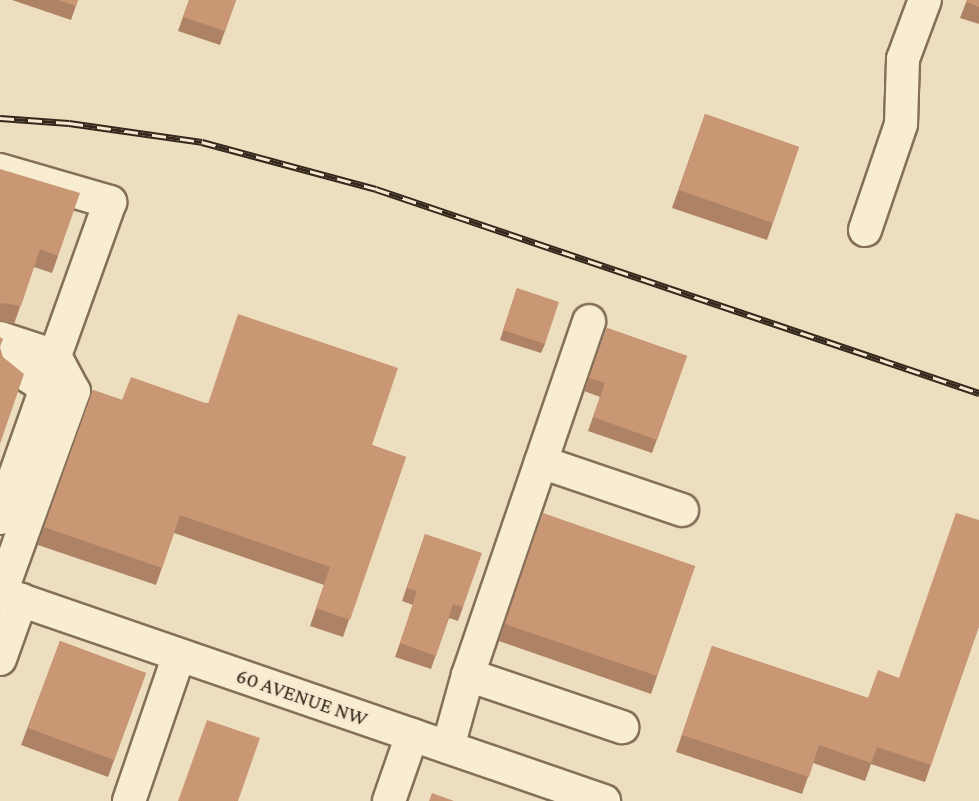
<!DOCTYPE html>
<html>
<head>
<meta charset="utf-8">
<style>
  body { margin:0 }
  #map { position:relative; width:979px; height:801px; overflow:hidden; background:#ecdebf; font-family:"Crimson Pro",serif }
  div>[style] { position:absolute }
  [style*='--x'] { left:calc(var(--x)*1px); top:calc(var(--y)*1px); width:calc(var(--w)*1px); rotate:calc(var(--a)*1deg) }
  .roads { filter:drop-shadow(2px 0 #846f58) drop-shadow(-2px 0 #846f58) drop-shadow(0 2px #846f58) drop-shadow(0 -2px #846f58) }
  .minor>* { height:32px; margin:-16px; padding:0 16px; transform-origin:16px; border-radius:16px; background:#f8ecd1 }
  .rail>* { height:7px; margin-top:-3.5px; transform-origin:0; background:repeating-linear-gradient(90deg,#f4e8ce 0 14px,#34271c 0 28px); box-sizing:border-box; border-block:2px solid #34271c }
  .wall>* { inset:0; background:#ae8265 }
  .building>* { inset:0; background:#ca9775 }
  span { translate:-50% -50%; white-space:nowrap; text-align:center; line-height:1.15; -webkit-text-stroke:4.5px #f4e8ce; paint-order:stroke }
  .street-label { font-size:21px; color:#34271c }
</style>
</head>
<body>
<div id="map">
  <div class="roads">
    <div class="minor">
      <div style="--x:0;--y:170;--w:115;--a:16.2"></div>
      <div style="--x:110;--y:202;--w:164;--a:109.7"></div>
      <div style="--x:865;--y:230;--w:112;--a:-71.2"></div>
      <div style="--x:901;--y:124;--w:65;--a:-88.2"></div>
      <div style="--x:903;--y:59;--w:63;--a:-69.6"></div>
      <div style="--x:0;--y:338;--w:58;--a:18.1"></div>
      <div style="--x:55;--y:356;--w:40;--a:62"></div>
      <div style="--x:74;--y:391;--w:215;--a:109.9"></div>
      <div style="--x:541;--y:462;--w:149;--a:18.8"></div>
      <div style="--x:0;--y:518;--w:132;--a:-70.5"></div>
      <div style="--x:44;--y:394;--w:12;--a:-114"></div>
      <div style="--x:39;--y:383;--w:32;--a:-148"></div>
      <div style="--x:0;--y:593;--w:639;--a:19"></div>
      <div style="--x:0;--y:659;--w:63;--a:-70.4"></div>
      <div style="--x:468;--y:675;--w:374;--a:-71.1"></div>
      <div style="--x:448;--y:747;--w:75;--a:-74.5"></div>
      <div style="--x:468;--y:675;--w:163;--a:18.7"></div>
      <div style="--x:129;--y:801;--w:154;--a:-71.1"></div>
      <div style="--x:389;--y:801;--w:70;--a:-70.8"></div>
    </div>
  </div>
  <div class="rail">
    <div style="--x:0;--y:118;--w:69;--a:4.1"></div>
    <div style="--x:69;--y:123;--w:134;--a:8.1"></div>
    <div style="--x:202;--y:142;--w:180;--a:15.1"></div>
    <div style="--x:376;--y:189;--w:637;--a:18.69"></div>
  </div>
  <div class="wall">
    <div style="clip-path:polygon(12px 0,78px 0,71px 20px)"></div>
    <div style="clip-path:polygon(189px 0,236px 0,220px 45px,178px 31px)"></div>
    <div style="clip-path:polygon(967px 0,979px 0,979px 24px,960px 18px)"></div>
    <div style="clip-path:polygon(705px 114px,799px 147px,767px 240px,672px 208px)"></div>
    <div style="clip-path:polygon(0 169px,58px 256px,52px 273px,34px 267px,14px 324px,0 321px)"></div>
    <div style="clip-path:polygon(517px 288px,545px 344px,541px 353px,500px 340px)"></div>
    <div style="clip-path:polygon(607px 328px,687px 356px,652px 453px,588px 431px,600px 397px,584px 391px)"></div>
    <div style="clip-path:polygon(93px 390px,122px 400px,207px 403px,372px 445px,406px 457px,343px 637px,310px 626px,324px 585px,174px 533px,156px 585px,38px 545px)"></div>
    <div style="clip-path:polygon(536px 531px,695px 566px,651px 694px,499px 641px)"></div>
    <div style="clip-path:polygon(425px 534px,463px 607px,458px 621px,449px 618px,431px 669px,395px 657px,413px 605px,402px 601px)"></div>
    <div style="clip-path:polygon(979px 626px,925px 782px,871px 764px,865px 781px,813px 763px,802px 794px,676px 752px,712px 646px,868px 698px)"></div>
    <div style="clip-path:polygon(60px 641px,146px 673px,108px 777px,21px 745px)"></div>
  </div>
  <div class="building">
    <div style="clip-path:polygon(58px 0,78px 0,76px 6px)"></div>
    <div style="clip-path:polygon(189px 0,236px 0,225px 31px,183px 17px)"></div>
    <div style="clip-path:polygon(967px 0,979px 0,979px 7px,966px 2px)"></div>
    <div style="clip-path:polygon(705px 114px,799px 147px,773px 223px,679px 190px)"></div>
    <div style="clip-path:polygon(0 169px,80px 193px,58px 256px,40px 249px,21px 306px,2px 303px,0 304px)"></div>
    <div style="clip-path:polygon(517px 288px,559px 302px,545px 344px,503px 330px)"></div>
    <div style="clip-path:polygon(238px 314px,398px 368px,372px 445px,406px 457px,350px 620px,316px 608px,330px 567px,180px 515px,162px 568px,44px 527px,93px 390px,122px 400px,131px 377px,208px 404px)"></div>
    <div style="clip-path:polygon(607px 328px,687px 356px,657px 440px,593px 417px,605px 383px,589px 378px)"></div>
    <div style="clip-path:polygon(0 337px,3px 339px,0 347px,3px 357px,24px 374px,0 444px)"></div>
    <div style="clip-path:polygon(543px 513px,695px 566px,657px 676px,505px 624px)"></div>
    <div style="clip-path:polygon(956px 513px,979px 520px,979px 626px,931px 765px,877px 747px,871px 763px,819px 745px,809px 777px,682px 735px,712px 646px,868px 698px,878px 670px,899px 678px)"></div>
    <div style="clip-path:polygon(425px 534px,482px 553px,463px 607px,453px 604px,436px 656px,400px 643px,417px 591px,407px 588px)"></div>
    <div style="clip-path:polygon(60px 641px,146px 673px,114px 760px,28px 728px)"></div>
    <div style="clip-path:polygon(207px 720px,260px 738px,238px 801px,178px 801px)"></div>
    <div style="clip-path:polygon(432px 793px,454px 801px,429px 801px)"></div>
  </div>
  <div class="street-label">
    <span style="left:302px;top:697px;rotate:19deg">60 AVENUE NW</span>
  </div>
</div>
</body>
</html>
